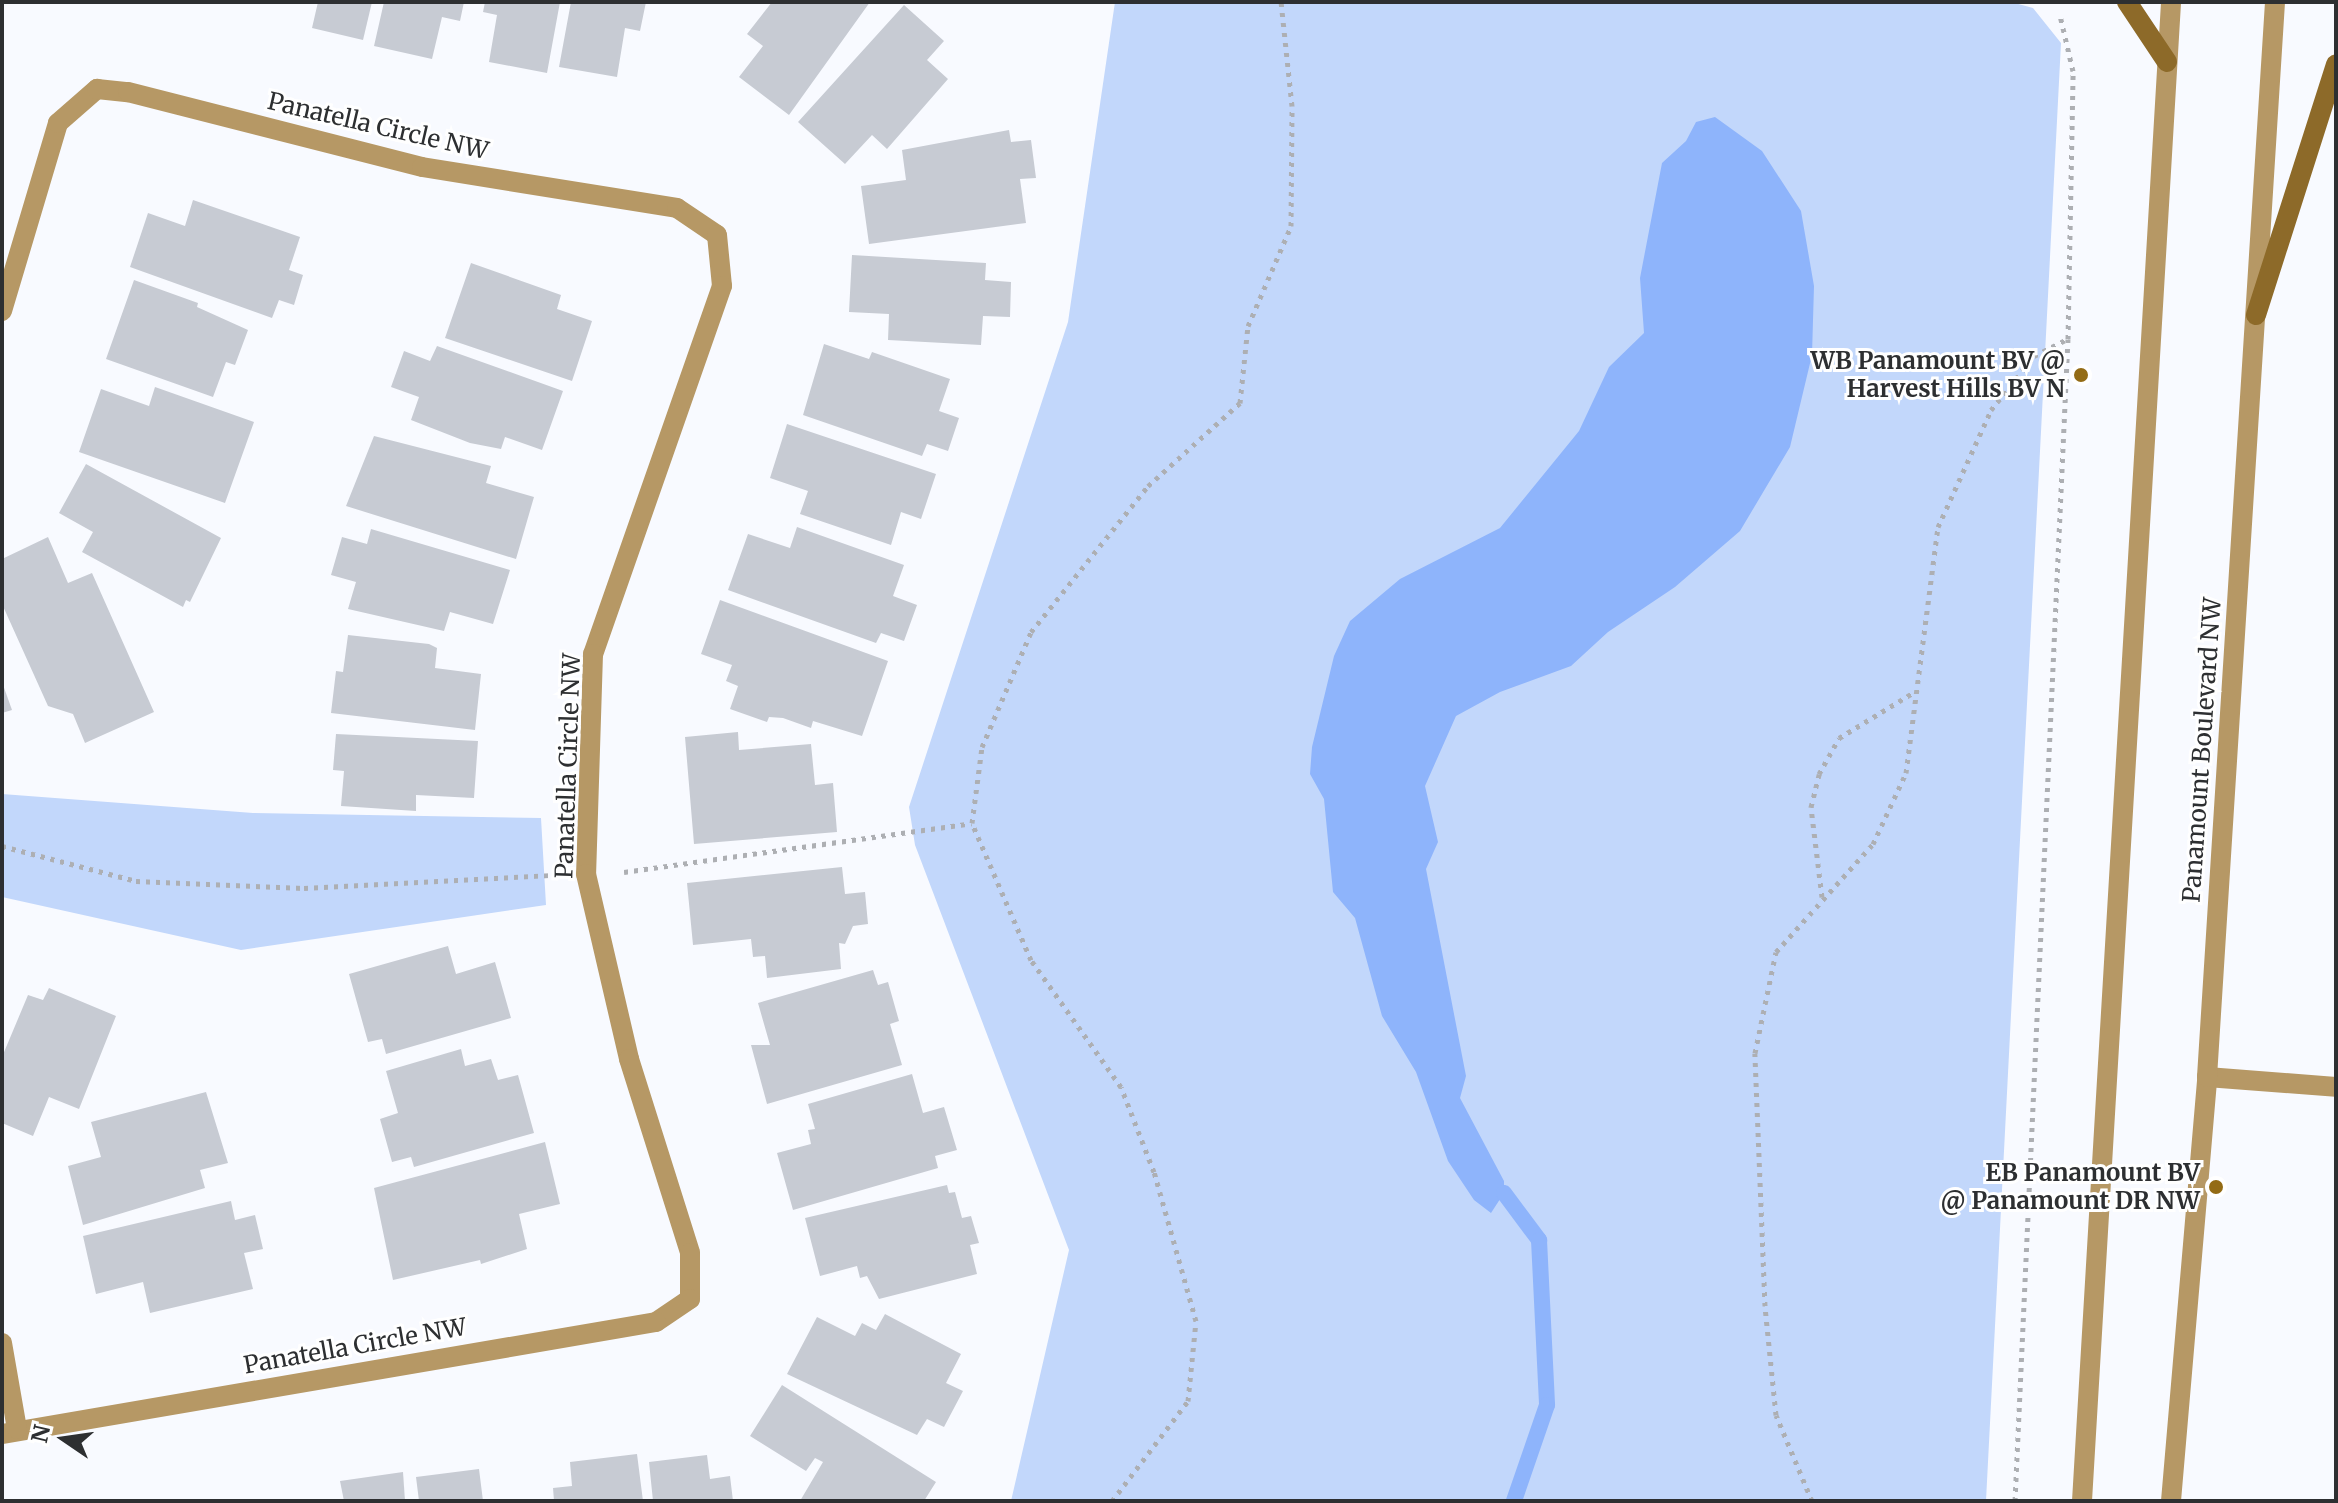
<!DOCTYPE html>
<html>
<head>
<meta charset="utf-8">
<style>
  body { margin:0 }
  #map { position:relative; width:2338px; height:1503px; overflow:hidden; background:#f8faff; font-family:Merriweather,serif }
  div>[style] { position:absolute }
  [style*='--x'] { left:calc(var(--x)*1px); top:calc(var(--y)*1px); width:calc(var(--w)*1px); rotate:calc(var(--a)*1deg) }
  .green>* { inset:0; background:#c2d7fb }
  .water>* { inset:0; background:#8eb4fb }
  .stream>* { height:16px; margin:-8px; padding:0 8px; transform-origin:8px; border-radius:8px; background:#8eb4fb }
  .building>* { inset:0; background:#c7cbd3 }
  .path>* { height:5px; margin-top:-2.5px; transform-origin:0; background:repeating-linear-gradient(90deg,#adafb3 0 4px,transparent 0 10px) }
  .service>* { height:20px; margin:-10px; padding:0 10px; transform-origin:10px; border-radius:10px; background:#b69865 }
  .minor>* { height:20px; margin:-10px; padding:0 10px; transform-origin:10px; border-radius:10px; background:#b69865 }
  .tertiary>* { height:20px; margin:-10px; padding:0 10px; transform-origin:10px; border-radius:10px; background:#b69865 }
  .secondary>* { height:20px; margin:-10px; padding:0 10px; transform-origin:10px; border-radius:10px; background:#8d6a29 }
  .dots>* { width:22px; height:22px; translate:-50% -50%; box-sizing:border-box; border:4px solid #fff; border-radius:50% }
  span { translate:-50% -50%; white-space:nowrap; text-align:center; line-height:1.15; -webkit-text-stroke:6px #fff; paint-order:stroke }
  .street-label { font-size:24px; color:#2d2f31 }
  .poi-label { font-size:24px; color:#2d2f31; font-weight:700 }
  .right { translate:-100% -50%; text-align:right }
  .frame { position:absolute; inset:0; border:4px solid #2d2f31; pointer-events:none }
  .north { position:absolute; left:24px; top:1399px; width:80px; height:80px; -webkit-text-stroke:6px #fff; paint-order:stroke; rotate:283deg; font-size:22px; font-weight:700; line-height:32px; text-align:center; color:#2d2f31 }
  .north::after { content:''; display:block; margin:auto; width:28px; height:36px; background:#2d2f31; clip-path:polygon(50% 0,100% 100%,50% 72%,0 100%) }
</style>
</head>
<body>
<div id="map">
  <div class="green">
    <div style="clip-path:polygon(1115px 2px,2011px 2px,2033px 8px,2061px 43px,1986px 1501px,1011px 1501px,1069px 1250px,915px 845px,909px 807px,1068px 322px)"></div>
    <div style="clip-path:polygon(2px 794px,253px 813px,541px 818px,546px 905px,241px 950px,2px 897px)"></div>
  </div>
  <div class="water">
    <div style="clip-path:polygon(1715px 117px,1762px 151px,1801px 211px,1814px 286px,1812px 355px,1790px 447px,1740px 531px,1675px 587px,1608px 632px,1571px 666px,1500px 692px,1456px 716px,1425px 786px,1438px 842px,1426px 869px,1466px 1076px,1460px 1098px,1504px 1181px,1504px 1193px,1491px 1213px,1474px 1200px,1448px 1161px,1416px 1072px,1382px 1016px,1355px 918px,1333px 892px,1324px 799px,1310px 774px,1312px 747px,1334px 656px,1350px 621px,1400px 579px,1500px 528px,1579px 431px,1609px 367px,1644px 333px,1640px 278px,1662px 163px,1686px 141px,1696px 122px)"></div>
  </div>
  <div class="stream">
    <div style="--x:1504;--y:1193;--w:59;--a:53.3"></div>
    <div style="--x:1539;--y:1240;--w:165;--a:87.2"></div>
    <div style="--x:1547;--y:1405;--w:102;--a:109"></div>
  </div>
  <div class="building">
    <div style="clip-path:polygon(318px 2px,372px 2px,363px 40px,312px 28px)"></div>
    <div style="clip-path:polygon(384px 2px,464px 2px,460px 21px,442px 17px,432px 59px,374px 46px)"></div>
    <div style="clip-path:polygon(485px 2px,560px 2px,547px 73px,489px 62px,497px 15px,483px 12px)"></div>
    <div style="clip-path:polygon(571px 2px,646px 2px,640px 31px,625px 28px,617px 77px,559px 67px)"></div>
    <div style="clip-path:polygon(772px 2px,870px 2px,789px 115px,739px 77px,763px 46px,747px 34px)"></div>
    <div style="clip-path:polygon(904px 5px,944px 41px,927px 60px,948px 79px,887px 149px,872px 135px,845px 164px,798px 122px)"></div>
    <div style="clip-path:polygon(1009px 130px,1011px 142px,1031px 140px,1036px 178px,1020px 179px,1026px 223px,869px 244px,861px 186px,906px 180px,902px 150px)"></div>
    <div style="clip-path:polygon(193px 200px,300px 237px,289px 270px,303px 275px,294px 305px,279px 300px,272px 318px,130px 267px,148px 213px,185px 226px)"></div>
    <div style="clip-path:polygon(852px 255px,986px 263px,985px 280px,1011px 282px,1010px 317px,983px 316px,981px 345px,888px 340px,889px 314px,849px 312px)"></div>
    <div style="clip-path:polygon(471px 263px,561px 295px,557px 309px,592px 321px,572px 381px,445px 338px)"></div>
    <div style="clip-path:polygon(134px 280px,198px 303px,197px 307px,248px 330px,235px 365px,226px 362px,213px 397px,106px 359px)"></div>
    <div style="clip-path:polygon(824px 344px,869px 359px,872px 352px,950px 379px,939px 411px,959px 418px,948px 451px,927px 444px,922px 456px,803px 415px)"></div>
    <div style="clip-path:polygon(437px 346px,563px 391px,542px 450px,505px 437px,501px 449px,470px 443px,411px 420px,419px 397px,391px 387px,404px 351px,430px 361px)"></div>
    <div style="clip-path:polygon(155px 387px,254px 422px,225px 503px,79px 452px,101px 389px,149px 406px)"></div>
    <div style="clip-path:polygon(787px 424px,936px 474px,921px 519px,901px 512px,891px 545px,800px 514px,808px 491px,770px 478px)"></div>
    <div style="clip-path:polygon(374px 436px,491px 466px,486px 483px,534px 497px,516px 559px,346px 506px)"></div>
    <div style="clip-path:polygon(86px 464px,221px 538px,190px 602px,186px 600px,183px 607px,82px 552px,93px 532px,59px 513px)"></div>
    <div style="clip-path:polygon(797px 527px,904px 565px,893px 596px,917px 605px,904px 641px,881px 633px,876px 643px,728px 590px,748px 534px,790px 548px)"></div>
    <div style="clip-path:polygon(371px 529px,510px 570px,493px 624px,450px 612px,444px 631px,348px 609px,356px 582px,331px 575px,342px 537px,367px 544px)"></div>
    <div style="clip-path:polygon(48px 537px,68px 583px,92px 573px,154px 712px,85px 743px,73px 714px,48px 706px,2px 604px,2px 559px)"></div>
    <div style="clip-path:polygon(720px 600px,888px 661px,862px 736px,813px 721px,811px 728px,783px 718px,769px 717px,767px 722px,730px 709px,738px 686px,726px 681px,732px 665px,701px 654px)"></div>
    <div style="clip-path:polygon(348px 635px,429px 644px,437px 648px,435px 668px,481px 674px,475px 730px,331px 713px,336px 671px,343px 672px)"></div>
    <div style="clip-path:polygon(2px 682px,12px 710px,2px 713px)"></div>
    <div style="clip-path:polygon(738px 732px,739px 750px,811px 744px,815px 785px,833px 783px,837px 832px,694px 844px,685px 737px)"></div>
    <div style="clip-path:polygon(336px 734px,478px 741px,474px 798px,416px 795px,416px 811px,341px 806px,344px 771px,333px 770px)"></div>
    <div style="clip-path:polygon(842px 867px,845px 894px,865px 892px,868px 924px,853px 926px,845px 944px,839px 943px,841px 969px,767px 978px,765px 956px,753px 957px,751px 939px,693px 945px,687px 883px)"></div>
    <div style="clip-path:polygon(448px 946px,456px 974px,495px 962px,511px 1018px,386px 1054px,382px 1039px,368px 1042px,349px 974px)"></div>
    <div style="clip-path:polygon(873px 970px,878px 985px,888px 982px,899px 1021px,890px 1024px,902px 1065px,767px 1104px,751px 1045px,770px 1045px,758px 1003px)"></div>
    <div style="clip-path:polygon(49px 988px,116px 1016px,79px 1109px,49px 1097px,33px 1136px,2px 1123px,2px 1057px,28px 995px,43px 1000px)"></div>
    <div style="clip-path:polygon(461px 1049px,465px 1066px,491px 1059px,498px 1080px,518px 1075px,534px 1133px,414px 1167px,411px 1157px,392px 1162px,380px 1119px,398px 1113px,386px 1071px)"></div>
    <div style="clip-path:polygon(912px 1074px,923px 1113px,944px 1107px,957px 1150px,935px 1156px,938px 1168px,793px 1210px,777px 1153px,811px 1144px,808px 1130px,815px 1129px,808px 1104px)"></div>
    <div style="clip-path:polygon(206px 1092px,228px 1163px,200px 1170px,205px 1188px,83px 1225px,68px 1166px,101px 1157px,91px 1122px)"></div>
    <div style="clip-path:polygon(545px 1142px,560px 1204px,519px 1214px,527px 1249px,481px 1264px,480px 1260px,393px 1280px,374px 1188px)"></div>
    <div style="clip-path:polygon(947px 1185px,949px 1193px,955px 1192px,962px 1218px,971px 1216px,979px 1243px,970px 1245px,977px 1274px,879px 1299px,867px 1276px,860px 1278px,857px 1266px,820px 1276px,805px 1218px)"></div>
    <div style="clip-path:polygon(231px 1201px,235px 1220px,255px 1215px,263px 1249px,244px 1253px,253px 1289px,150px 1313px,143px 1282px,96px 1294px,83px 1236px)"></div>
    <div style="clip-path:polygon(885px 1314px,961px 1354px,946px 1383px,963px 1391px,944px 1427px,927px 1419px,917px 1435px,787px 1374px,817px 1317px,855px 1336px,862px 1323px,876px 1330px)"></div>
    <div style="clip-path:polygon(782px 1385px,936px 1482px,924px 1501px,800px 1501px,823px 1462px,815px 1458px,806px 1471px,750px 1436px)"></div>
    <div style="clip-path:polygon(637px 1454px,643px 1501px,554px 1501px,553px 1488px,572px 1486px,570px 1462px)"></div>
    <div style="clip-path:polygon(707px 1455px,710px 1479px,730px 1476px,733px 1501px,653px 1501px,649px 1462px)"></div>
    <div style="clip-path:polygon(479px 1469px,483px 1501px,419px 1501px,416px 1477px)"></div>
    <div style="clip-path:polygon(403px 1472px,405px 1501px,344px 1501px,340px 1481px)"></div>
  </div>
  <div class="path">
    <div style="--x:2;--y:846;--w:138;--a:14.6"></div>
    <div style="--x:136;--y:881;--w:168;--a:2.4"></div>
    <div style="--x:304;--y:888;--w:246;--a:-3"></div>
    <div style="--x:624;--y:872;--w:351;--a:-8"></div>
    <div style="--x:1822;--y:897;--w:91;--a:-97"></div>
    <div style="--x:1811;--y:807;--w:34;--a:-76"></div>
    <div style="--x:1819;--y:774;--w:41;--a:-60.9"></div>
    <div style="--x:1839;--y:738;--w:88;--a:-31.5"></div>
    <div style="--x:1112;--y:1501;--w:126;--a:-52.8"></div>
    <div style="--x:1188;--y:1401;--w:80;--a:-84.3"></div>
    <div style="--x:1196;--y:1321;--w:155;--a:-105.7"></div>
    <div style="--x:1154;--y:1172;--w:91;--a:-111.2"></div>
    <div style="--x:1121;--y:1087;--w:156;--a:-125.3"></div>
    <div style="--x:1031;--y:960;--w:149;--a:-113.3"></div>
    <div style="--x:972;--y:823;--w:77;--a:-82.5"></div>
    <div style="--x:982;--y:747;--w:125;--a:-66.9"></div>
    <div style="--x:1031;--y:632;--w:187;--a:-51.3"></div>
    <div style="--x:1148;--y:486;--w:124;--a:-42.1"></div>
    <div style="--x:1240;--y:403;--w:77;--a:-84.1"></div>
    <div style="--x:1248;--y:326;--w:109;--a:-66.7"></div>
    <div style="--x:1291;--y:226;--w:120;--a:-89.5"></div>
    <div style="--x:1292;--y:106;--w:105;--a:-96"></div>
    <div style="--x:1812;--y:1501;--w:93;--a:-112.7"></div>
    <div style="--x:1776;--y:1415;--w:110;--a:-95.8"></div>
    <div style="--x:1765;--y:1306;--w:253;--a:-92.3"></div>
    <div style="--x:1755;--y:1053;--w:103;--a:-78.3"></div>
    <div style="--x:1776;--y:952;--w:145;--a:-48.1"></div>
    <div style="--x:1873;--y:844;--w:78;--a:-65.1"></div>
    <div style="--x:1906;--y:773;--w:248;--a:-82.6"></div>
    <div style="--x:1938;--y:527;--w:128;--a:-65.6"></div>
    <div style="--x:1991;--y:410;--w:69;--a:-51.5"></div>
    <div style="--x:2034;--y:356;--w:38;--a:-27"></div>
    <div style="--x:2015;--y:1501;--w:1163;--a:-87.39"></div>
    <div style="--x:2068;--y:339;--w:268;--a:-88.9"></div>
    <div style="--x:2073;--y:71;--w:57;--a:-103.1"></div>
  </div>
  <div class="service">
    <div style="--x:2207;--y:1077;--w:129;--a:4.4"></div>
  </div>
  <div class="minor">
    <div style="--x:2;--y:311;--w:196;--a:-73.4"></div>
    <div style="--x:58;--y:123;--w:52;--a:-41.1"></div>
    <div style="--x:97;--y:89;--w:31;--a:6"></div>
    <div style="--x:128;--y:92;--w:303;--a:14.3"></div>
    <div style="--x:422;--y:167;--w:258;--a:9.1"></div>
    <div style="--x:677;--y:208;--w:48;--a:34"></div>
    <div style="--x:717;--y:235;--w:51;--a:84.4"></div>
    <div style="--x:722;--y:286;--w:390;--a:109.3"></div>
    <div style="--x:593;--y:654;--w:220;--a:91.8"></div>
    <div style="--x:586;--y:874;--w:190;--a:76.9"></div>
    <div style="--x:629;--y:1059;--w:203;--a:72.5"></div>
    <div style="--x:690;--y:1253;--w:46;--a:90"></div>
    <div style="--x:690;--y:1299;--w:41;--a:145.9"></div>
    <div style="--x:656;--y:1322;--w:664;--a:170.28"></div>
    <div style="--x:2;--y:1343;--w:87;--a:80.1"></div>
  </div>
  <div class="tertiary">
    <div style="--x:2082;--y:1501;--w:1502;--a:-86.6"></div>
    <div style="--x:2171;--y:1501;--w:426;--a:-85.1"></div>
    <div style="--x:2207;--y:1077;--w:1077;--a:-86.38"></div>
  </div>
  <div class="secondary">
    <div style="--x:2127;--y:2;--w:72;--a:56.3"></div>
    <div style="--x:2256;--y:315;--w:263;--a:-72.3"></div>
  </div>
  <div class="dots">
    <div style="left:2081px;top:375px;background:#936b15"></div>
    <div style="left:2216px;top:1187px;background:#936b15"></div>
  </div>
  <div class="street-label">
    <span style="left:378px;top:126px;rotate:13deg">Panatella Circle NW</span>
    <span style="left:2202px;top:750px;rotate:-86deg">Panamount Boulevard NW</span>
    <span style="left:568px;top:766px;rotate:-88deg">Panatella Circle NW</span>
    <span style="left:355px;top:1346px;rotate:-10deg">Panatella Circle NW</span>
  </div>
  <div class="poi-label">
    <span class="right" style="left:2065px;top:375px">WB Panamount BV @<br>Harvest Hills BV N</span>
    <span class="right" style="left:2200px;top:1187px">EB Panamount BV<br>@ Panamount DR NW</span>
  </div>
  <div class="frame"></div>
  <div class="north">N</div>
</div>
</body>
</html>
